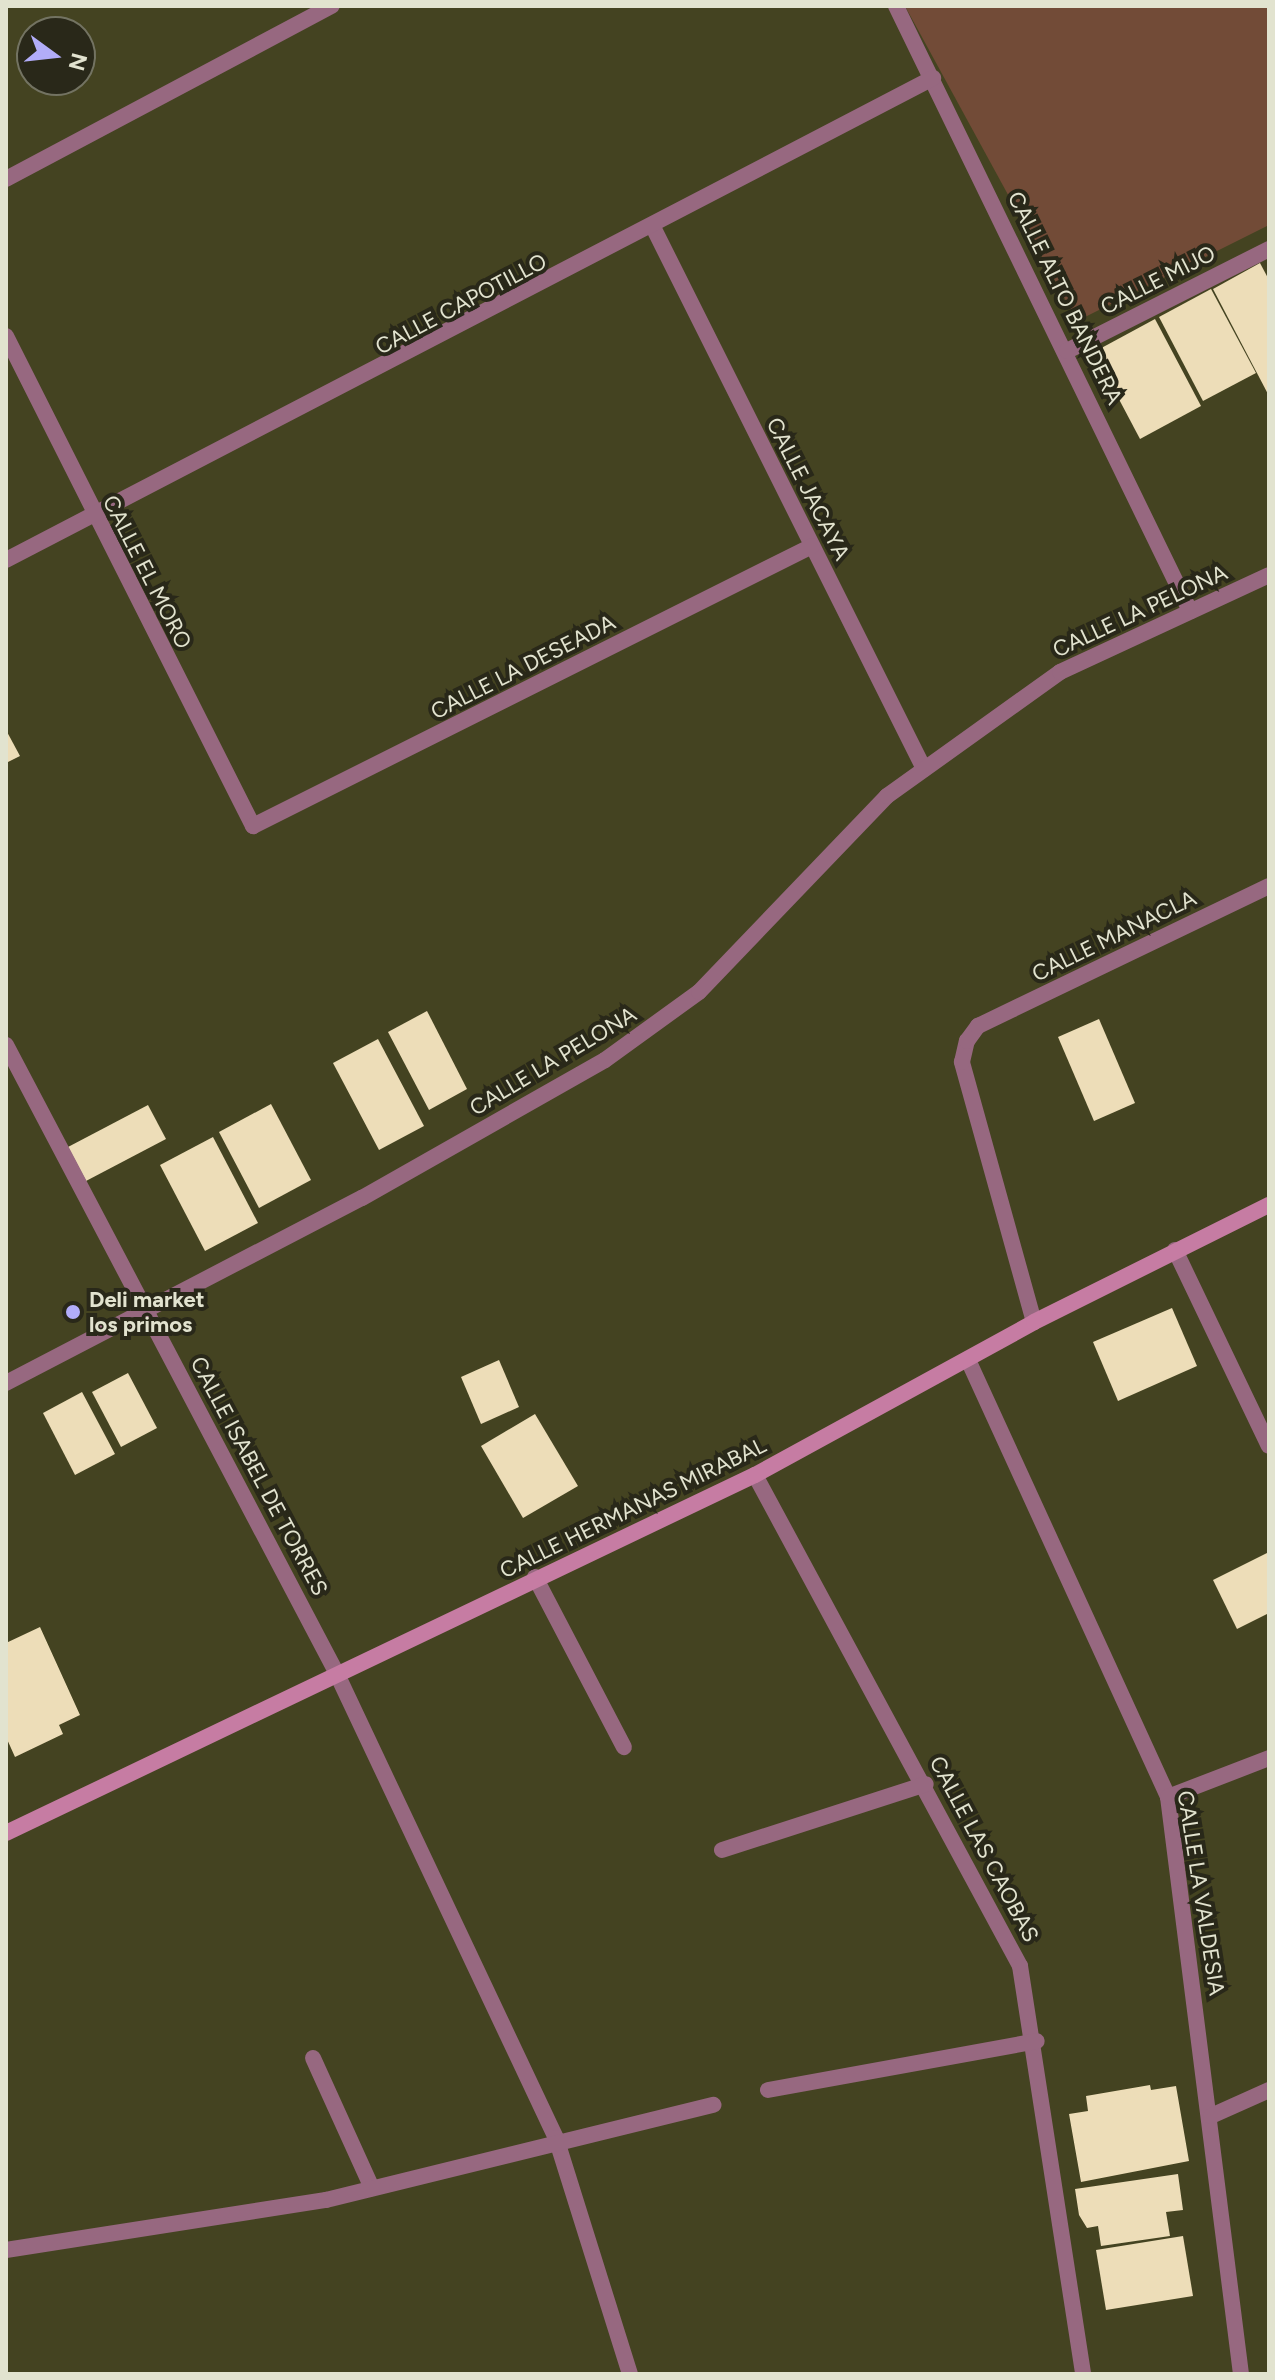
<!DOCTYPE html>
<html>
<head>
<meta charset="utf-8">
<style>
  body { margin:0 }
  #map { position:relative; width:1275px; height:2380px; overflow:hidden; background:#444321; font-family:Figtree,sans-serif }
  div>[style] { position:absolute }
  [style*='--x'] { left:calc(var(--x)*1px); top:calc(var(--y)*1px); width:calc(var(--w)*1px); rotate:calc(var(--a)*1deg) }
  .green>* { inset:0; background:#724b37 }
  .building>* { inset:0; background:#edddb8 }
  .lane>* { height:16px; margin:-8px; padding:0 8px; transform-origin:8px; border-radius:8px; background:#976880 }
  .street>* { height:16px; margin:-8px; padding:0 8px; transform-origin:8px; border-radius:8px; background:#976880 }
  .secondary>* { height:16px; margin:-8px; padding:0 8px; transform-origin:8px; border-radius:8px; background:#c67ca3 }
  .dots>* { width:22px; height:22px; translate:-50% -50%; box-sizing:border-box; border:4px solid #292819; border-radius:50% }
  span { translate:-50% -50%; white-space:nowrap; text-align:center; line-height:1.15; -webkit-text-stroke:8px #292819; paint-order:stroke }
  .street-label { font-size:22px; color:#e2e3cf }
  .poi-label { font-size:22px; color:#e2e3cf; font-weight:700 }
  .left { translate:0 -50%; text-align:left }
  .frame { position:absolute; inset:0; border:8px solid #e2e3cf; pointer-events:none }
  .north { position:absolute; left:16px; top:16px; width:80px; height:80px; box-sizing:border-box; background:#292819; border:2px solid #737362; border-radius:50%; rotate:105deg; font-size:22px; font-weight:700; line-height:32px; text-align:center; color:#e2e3cf }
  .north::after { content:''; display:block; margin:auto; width:28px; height:36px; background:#b2adf9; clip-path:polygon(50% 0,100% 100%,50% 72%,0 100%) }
</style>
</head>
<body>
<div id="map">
  <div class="green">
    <div style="clip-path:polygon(905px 6px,1269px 6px,1269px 225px,1077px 321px)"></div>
  </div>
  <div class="building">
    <div style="clip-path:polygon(1260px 263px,1269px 280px,1269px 396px,1213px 289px)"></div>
    <div style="clip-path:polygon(1211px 289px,1256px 373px,1203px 401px,1159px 317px)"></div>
    <div style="clip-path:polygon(1155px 319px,1201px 406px,1140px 439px,1094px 352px)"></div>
    <div style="clip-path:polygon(6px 730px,20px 756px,6px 763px)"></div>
    <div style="clip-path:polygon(427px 1011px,467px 1089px,429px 1110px,388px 1032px)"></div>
    <div style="clip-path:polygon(1099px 1019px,1135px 1103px,1094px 1121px,1058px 1037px)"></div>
    <div style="clip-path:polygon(378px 1039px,424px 1126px,379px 1150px,333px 1063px)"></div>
    <div style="clip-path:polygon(271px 1104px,311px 1180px,259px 1208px,219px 1132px)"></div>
    <div style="clip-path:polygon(148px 1105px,166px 1139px,86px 1181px,68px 1147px)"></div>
    <div style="clip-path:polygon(213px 1137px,258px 1223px,205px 1251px,160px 1165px)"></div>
    <div style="clip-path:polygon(1172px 1308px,1197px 1366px,1118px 1401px,1093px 1342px)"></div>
    <div style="clip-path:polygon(499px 1360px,519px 1407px,481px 1424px,461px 1377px)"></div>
    <div style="clip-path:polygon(128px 1373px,157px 1428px,121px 1447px,92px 1392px)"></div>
    <div style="clip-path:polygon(82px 1392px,115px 1454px,75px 1475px,43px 1413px)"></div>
    <div style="clip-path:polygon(535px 1414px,578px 1486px,523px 1518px,481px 1446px)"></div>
    <div style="clip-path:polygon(1269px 1552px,1269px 1613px,1237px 1629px,1213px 1580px)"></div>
    <div style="clip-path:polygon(40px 1627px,80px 1715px,59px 1725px,63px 1734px,15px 1757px,6px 1737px,6px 1643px)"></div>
    <div style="clip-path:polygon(1150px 2085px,1151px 2090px,1176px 2086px,1189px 2161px,1081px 2182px,1069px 2114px,1088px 2111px,1086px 2096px)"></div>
    <div style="clip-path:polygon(1178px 2174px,1183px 2210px,1166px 2212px,1170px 2236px,1101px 2246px,1098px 2226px,1087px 2228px,1079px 2215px,1075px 2189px)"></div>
    <div style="clip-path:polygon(1183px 2236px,1193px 2296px,1106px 2310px,1096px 2250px)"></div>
  </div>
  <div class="lane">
    <div style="--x:336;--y:1672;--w:515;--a:64.73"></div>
    <div style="--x:556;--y:2138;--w:247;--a:72.6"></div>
    <div style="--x:313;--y:2058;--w:143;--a:65.6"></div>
    <div style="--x:6;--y:2250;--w:324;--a:-8.9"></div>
    <div style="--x:326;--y:2200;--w:399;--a:-13.8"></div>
  </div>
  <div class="street">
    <div style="--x:896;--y:6;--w:673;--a:64.08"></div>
    <div style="--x:6;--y:179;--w:369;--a:-28"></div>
    <div style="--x:653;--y:227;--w:606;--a:63.43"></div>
    <div style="--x:6;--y:336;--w:549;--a:63.25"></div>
    <div style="--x:253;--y:826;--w:625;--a:-26.61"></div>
    <div style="--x:1067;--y:351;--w:226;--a:-26.8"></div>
    <div style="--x:6;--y:560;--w:1045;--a:-27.47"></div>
    <div style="--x:6;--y:1045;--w:709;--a:62.24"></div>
    <div style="--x:1175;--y:1250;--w:217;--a:64.4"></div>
    <div style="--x:1034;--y:1322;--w:270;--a:-105.5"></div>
    <div style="--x:962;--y:1062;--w:22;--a:-77"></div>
    <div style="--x:967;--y:1041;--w:19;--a:-54"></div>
    <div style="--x:978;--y:1026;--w:323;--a:-25.7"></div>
    <div style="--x:969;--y:1362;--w:478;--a:65.4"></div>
    <div style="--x:1168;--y:1797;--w:582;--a:82.79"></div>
    <div style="--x:6;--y:1383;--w:401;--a:-27.5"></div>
    <div style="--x:362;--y:1198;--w:279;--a:-29.6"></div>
    <div style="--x:605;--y:1060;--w:116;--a:-35.9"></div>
    <div style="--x:699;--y:992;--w:272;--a:-46.2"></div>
    <div style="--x:887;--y:796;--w:213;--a:-35.6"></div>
    <div style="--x:1060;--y:672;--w:230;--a:-24.9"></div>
    <div style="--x:755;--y:1475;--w:558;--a:61.64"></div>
    <div style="--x:1020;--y:1966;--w:413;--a:81.2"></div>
    <div style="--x:535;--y:1577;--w:192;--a:62.4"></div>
    <div style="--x:1168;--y:1797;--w:108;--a:-21.1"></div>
    <div style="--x:722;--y:1850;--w:214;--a:-17.9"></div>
    <div style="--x:768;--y:2090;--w:273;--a:-10.3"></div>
    <div style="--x:1211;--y:2116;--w:64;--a:-24.1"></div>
  </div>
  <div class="secondary">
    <div style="--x:6;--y:1833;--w:830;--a:-25.55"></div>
    <div style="--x:755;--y:1475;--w:318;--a:-28.7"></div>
    <div style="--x:1034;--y:1322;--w:263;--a:-26.5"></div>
  </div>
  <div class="dots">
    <div style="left:73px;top:1312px;background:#b2adf9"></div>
  </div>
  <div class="street-label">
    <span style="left:1158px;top:280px;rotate:-27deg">CALLE MIJO</span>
    <span style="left:1065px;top:298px;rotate:64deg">CALLE ALTO BANDERA</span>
    <span style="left:461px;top:304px;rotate:-28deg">CALLE CAPOTILLO</span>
    <span style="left:808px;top:489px;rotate:63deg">CALLE JACAYA</span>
    <span style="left:147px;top:572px;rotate:63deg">CALLE EL MORO</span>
    <span style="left:1140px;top:611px;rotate:-25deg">CALLE LA PELONA</span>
    <span style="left:523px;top:667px;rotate:-27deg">CALLE LA DESEADA</span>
    <span style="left:1114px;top:936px;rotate:-26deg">CALLE MANACLA</span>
    <span style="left:553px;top:1061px;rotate:-31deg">CALLE LA PELONA</span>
    <span style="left:259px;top:1476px;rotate:62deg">CALLE ISABEL DE TORRES</span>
    <span style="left:633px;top:1508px;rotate:-26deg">CALLE HERMANAS MIRABAL</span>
    <span style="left:984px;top:1849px;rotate:62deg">CALLE LAS CAOBAS</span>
    <span style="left:1201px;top:1893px;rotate:81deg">CALLE LA VALDESIA</span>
  </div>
  <div class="poi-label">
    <span class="left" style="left:89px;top:1312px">Deli market<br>los primos</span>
  </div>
  <div class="frame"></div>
  <div class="north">N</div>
</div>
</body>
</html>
